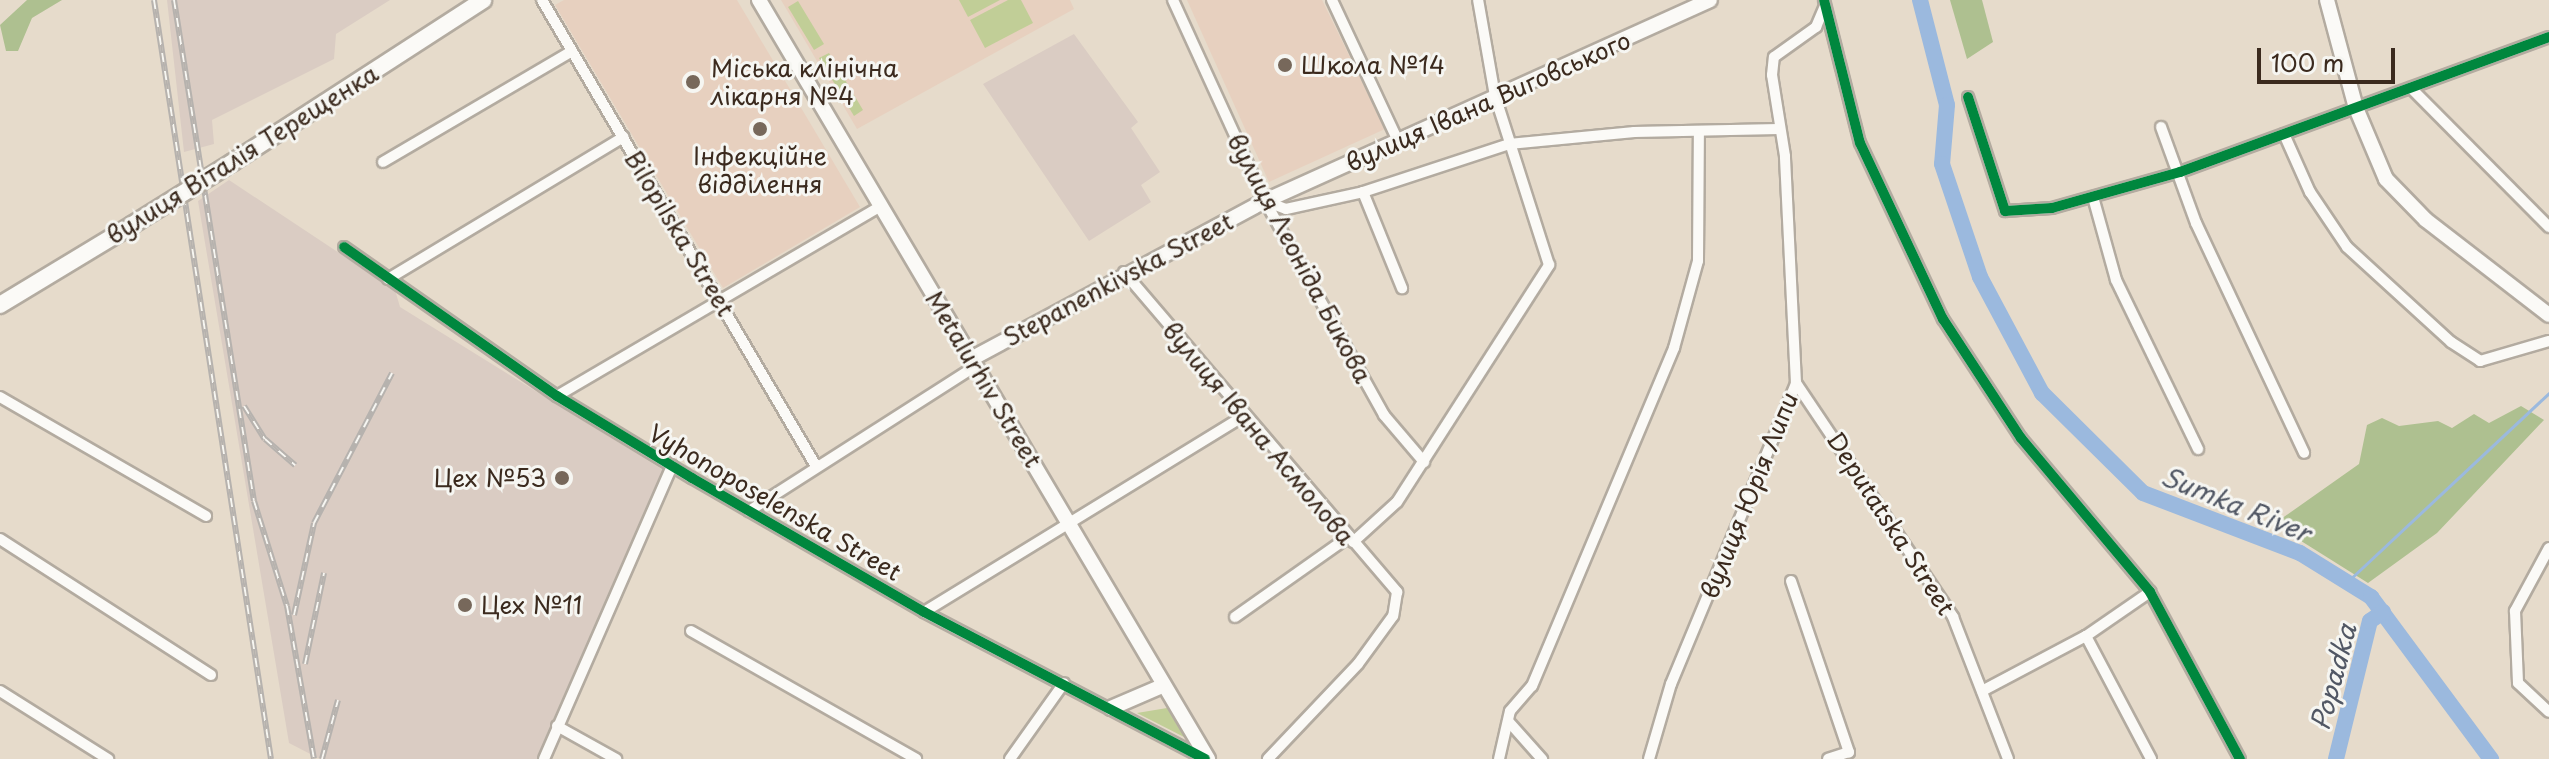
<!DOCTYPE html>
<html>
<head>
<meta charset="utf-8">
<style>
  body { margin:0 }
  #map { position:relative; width:2549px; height:759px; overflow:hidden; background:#e6dbcb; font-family:"Playpen Sans",sans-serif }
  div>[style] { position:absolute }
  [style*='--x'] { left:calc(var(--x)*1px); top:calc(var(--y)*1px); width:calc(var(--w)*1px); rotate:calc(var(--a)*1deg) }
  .built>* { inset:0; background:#e7d0bf }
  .industrial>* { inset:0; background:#daccc3 }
  .green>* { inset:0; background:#c1ce97 }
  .forest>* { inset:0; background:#aec090 }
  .stream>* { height:3px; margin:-1.5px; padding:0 1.5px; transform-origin:1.5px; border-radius:1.5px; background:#9bb9de }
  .river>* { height:16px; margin:-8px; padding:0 8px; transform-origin:8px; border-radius:8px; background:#9bb9de }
  .roads { filter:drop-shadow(2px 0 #b3aba0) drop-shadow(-2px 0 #b3aba0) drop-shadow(0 2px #b3aba0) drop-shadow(0 -2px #b3aba0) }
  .minor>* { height:10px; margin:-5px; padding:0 5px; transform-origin:5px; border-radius:5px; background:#fbfaf7 }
  .tertiary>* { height:14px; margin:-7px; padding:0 7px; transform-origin:7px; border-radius:7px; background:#fbfaf7 }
  .secondary>* { height:14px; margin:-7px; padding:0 7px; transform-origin:7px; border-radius:7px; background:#fbfaf7 }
  .primary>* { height:16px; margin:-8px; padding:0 8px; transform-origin:8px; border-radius:8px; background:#fbfaf7 }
  .rail>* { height:6px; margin-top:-3px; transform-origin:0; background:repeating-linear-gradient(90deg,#f6f6f2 0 9px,#b6b2ae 0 18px); box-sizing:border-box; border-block:2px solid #b6b2ae }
  .bridges { filter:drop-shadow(2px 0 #b3aba0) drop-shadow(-2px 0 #b3aba0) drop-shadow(0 2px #b3aba0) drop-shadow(0 -2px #b3aba0) }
  .primary-bridge>* { height:16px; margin:-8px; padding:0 8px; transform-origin:8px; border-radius:8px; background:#fbfaf7 }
  .cycleway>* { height:10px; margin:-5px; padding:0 5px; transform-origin:5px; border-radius:5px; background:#00873e }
  .dots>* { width:22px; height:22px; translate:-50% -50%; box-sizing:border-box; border:4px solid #f6f6f2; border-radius:50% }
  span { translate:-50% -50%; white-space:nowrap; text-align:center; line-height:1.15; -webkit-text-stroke:6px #f6f6f2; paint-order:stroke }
  .poi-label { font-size:24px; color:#3b2a1e }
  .left { translate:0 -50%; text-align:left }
  .right { translate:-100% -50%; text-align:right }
  .street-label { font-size:24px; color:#3b2a1e }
  .water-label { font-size:26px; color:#515764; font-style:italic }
  .scale { position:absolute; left:2257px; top:48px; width:138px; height:36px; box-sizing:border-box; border:4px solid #3b2a1e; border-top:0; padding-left:10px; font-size:24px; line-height:28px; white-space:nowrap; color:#3b2a1e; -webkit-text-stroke:6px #f6f6f2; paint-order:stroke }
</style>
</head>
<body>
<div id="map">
  <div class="built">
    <div style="clip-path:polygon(564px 0,737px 0,860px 207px,723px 288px,555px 5px)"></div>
    <div style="clip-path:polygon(781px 0,1070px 0,1074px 9px,857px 129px)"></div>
    <div style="clip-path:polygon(1187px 0,1322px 0,1385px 129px,1269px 182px)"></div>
  </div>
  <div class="industrial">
    <div style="clip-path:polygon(167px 0,390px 0,336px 34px,334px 59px,212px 120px,214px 144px,184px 152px)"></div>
    <div style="clip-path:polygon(1074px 34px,1138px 122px,1131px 128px,1160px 172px,1141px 185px,1151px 202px,1089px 241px,983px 84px)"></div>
    <div style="clip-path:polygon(229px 180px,395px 290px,400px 307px,663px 470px,537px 759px,320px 759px,289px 743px,198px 201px)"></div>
  </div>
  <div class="green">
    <div style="clip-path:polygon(959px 0,1000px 0,968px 17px)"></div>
    <div style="clip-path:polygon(1008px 0,1021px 0,1033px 23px,985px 48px,970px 20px)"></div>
    <div style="clip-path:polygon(798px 1px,824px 44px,814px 50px,788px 7px)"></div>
    <div style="clip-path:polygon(829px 53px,863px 110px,854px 116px,819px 58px)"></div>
    <div style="clip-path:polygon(1167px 708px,1172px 714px,1188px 739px,1137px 713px)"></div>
  </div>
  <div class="forest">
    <div style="clip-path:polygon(27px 0,62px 0,32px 18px,18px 51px,6px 51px,0 25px)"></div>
    <div style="clip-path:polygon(1950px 0,1982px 0,1993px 42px,1967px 59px)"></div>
    <div style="clip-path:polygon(2521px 406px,2544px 420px,2437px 533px,2368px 583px,2274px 524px,2359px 464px,2367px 425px,2382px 418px,2399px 426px,2438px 421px,2452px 428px,2474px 414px,2489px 423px)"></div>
  </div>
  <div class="stream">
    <div style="--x:2348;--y:581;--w:275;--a:-43.1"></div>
  </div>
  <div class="river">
    <div style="--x:1920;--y:0;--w:108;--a:75.6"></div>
    <div style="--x:1947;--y:105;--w:59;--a:94.8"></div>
    <div style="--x:1942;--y:164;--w:119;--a:71.4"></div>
    <div style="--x:1980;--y:277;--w:132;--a:61.9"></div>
    <div style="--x:2042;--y:393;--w:142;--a:44.7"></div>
    <div style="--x:2143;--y:493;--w:168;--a:20.9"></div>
    <div style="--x:2300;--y:553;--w:84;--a:31.8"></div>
    <div style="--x:2371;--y:597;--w:202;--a:53.5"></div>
    <div style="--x:2336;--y:759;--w:142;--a:-76.2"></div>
    <div style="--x:2370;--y:621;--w:16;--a:-35"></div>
  </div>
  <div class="roads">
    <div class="minor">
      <div style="--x:542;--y:0;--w:541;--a:59.55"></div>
      <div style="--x:1173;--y:0;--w:221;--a:65.4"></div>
      <div style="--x:1265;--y:201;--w:245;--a:60.9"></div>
      <div style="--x:1384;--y:415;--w:62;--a:49.6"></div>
      <div style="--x:1332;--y:0;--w:156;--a:64.9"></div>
      <div style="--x:1824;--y:0;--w:147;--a:75.9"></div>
      <div style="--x:1860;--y:143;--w:195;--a:64.8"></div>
      <div style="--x:1943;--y:319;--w:142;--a:56.8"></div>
      <div style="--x:2021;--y:438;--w:201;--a:50"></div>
      <div style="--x:2150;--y:592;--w:190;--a:61.7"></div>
      <div style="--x:2411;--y:88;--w:196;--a:45.2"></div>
      <div style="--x:1968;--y:97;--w:120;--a:72"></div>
      <div style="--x:2005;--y:211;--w:47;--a:-3.7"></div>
      <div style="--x:2052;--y:208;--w:133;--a:-15.7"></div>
      <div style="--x:2180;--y:172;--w:393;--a:-20.1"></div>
      <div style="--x:2161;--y:127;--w:102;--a:70"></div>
      <div style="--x:2196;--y:223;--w:254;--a:64.8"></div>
      <div style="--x:2284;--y:134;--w:64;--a:65.9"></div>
      <div style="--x:2310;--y:192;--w:66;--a:56.1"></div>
      <div style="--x:2347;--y:247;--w:141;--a:42.4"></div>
      <div style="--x:2451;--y:342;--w:35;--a:33"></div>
      <div style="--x:2480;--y:361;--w:72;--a:-16.2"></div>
      <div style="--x:383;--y:162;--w:219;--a:-30.4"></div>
      <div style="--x:1363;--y:192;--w:104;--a:67.9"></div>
      <div style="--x:2093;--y:197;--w:86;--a:74.5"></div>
      <div style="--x:2116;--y:280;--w:188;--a:64.1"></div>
      <div style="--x:1265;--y:201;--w:22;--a:21"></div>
      <div style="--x:1286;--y:209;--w:79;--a:-12.4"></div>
      <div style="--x:1363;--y:192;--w:154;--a:-18.2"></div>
      <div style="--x:1509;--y:144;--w:126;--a:-5.5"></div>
      <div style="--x:1634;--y:132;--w:145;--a:-1.2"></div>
      <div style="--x:344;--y:247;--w:260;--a:35"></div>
      <div style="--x:557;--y:396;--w:158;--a:31.3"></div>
      <div style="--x:692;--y:478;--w:268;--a:30"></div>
      <div style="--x:924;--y:612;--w:317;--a:27.6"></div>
      <div style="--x:1124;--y:272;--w:421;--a:49.5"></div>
      <div style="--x:1397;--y:592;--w:24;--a:99"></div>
      <div style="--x:1393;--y:616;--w:59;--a:126.1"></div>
      <div style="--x:1358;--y:664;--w:131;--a:133.5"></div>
      <div style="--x:388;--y:279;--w:275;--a:-31.1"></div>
      <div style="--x:1796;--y:383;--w:282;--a:56.1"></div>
      <div style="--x:1953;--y:617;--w:152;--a:68.8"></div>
      <div style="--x:557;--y:396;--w:376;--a:-30.4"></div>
      <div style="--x:0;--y:397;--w:238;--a:30"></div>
      <div style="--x:749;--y:511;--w:269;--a:-32.6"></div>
      <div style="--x:0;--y:539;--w:251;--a:32.8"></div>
      <div style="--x:1353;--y:542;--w:59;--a:-42.3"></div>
      <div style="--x:1397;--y:502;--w:282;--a:-57.3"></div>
      <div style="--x:1549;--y:265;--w:177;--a:-107.7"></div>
      <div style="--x:1495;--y:96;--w:97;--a:-100"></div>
      <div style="--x:2549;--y:548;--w:72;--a:118.4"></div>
      <div style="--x:2515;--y:611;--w:72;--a:87.6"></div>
      <div style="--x:2518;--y:683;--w:42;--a:43.1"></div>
      <div style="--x:1791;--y:581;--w:181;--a:71.3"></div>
      <div style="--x:1849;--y:752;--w:22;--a:162"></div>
      <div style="--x:924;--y:612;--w:373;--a:-31.5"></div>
      <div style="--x:1235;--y:617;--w:137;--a:-35.2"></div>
      <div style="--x:691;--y:631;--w:259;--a:29.6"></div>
      <div style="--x:2086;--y:636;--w:139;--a:62.1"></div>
      <div style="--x:0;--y:691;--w:128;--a:32.2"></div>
      <div style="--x:1982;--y:691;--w:118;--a:-27.9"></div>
      <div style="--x:2086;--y:636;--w:78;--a:-34.5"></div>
      <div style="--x:1509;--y:722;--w:50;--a:48.3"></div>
      <div style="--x:557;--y:726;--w:68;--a:29.2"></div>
      <div style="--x:544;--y:759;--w:320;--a:-66.4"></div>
      <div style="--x:1010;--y:759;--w:93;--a:-54.6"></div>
      <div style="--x:1499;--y:759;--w:49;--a:-77.1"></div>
      <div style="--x:1510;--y:711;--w:33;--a:-49"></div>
      <div style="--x:1532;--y:686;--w:367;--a:-67.2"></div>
      <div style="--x:1674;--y:348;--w:90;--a:-74.6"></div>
      <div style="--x:1698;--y:261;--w:130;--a:-89.6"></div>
      <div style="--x:1649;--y:759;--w:78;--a:-73.7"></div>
      <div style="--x:1671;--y:684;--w:326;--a:-67.4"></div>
      <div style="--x:1796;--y:383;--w:227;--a:-92.8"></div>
      <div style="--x:1785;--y:156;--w:82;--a:-99.1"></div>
      <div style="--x:1772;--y:75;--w:18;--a:-84"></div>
      <div style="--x:1774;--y:57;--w:52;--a:-35.5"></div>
      <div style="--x:1816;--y:27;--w:21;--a:-67"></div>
    </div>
    <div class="tertiary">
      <div style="--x:2327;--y:0;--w:112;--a:75"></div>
      <div style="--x:2356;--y:108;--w:77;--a:67.1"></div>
      <div style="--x:2386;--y:179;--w:57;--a:45.7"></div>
      <div style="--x:2426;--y:220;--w:155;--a:37.7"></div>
    </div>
    <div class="secondary">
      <div style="--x:759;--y:0;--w:882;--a:59.39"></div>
      <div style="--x:971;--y:359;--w:334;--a:-28.3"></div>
      <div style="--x:1265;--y:201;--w:488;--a:-24.3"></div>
      <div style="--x:1111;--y:708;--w:56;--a:-23.3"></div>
    </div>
    <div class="primary">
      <div style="--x:233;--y:162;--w:298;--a:-32.9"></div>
      <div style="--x:0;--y:305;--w:154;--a:-31.2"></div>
    </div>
  </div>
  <div class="rail">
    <div style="--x:154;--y:0;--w:768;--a:81.24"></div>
    <div style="--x:174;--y:0;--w:507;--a:80.93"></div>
    <div style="--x:254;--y:501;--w:110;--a:72.6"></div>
    <div style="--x:287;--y:606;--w:155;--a:80"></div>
    <div style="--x:244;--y:406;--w:39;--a:58"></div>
    <div style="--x:265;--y:439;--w:40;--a:41"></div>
    <div style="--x:294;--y:615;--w:94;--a:-77.7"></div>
    <div style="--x:314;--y:523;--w:169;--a:-62.5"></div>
    <div style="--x:305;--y:664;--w:93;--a:-78.2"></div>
    <div style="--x:322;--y:759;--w:61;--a:-74.8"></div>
  </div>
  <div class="bridges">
    <div class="primary-bridge">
      <div style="--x:132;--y:225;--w:119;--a:-32"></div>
    </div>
  </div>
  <div class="cycleway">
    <div style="--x:1824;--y:0;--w:147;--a:75.9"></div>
    <div style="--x:1860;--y:143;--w:195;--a:64.8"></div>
    <div style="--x:1943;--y:319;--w:142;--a:56.8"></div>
    <div style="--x:2021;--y:438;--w:201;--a:50"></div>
    <div style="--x:2150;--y:592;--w:190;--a:61.7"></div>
    <div style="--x:1968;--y:97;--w:120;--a:72"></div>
    <div style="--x:2005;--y:211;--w:47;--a:-3.7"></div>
    <div style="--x:2052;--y:208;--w:133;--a:-15.7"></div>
    <div style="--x:2180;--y:172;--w:393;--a:-20.1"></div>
    <div style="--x:344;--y:247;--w:260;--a:35"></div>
    <div style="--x:557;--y:396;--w:158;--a:31.3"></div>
    <div style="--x:692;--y:478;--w:268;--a:30"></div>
    <div style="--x:924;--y:612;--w:317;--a:27.6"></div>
  </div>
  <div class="dots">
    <div style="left:1285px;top:65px;background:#77685b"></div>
    <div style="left:693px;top:82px;background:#77685b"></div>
    <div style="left:760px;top:129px;background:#77685b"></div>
    <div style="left:562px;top:478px;background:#77685b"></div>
    <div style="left:465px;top:605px;background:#77685b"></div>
  </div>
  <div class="poi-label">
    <span class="left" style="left:1301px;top:65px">Школа №14</span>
    <span class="left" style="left:711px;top:82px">Міська клінічна<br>лікарня №4</span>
    <span style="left:760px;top:170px">Інфекційне<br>відділення</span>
    <span class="right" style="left:546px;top:478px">Цех №53</span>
    <span class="left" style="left:481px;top:605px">Цех №11</span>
  </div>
  <div class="street-label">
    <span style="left:1488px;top:101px;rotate:-24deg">вулиця Івана Виговського</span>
    <span style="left:242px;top:154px;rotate:-32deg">вулиця Віталія Терещенка</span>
    <span style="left:680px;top:233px;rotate:59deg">Bilopilska Street</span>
    <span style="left:1300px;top:258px;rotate:62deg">вулиця Леоніда Бикова</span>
    <span style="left:1118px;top:279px;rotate:-28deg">Stepanenkivska Street</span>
    <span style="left:984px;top:379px;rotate:59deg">Metalurhiv Street</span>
    <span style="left:1259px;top:433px;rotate:50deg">вулиця Івана Асмолова</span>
    <span style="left:1749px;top:495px;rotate:-68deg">вулиця Юрія Липи</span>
    <span style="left:775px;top:502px;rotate:30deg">Vyhonoposelenska Street</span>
    <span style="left:1891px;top:523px;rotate:57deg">Deputatska Street</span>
  </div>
  <div class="water-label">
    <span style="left:2236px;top:504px;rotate:22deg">Sumka River</span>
    <span style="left:2333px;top:677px;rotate:-75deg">Popadka</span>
  </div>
  <div class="scale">100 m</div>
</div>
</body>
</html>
